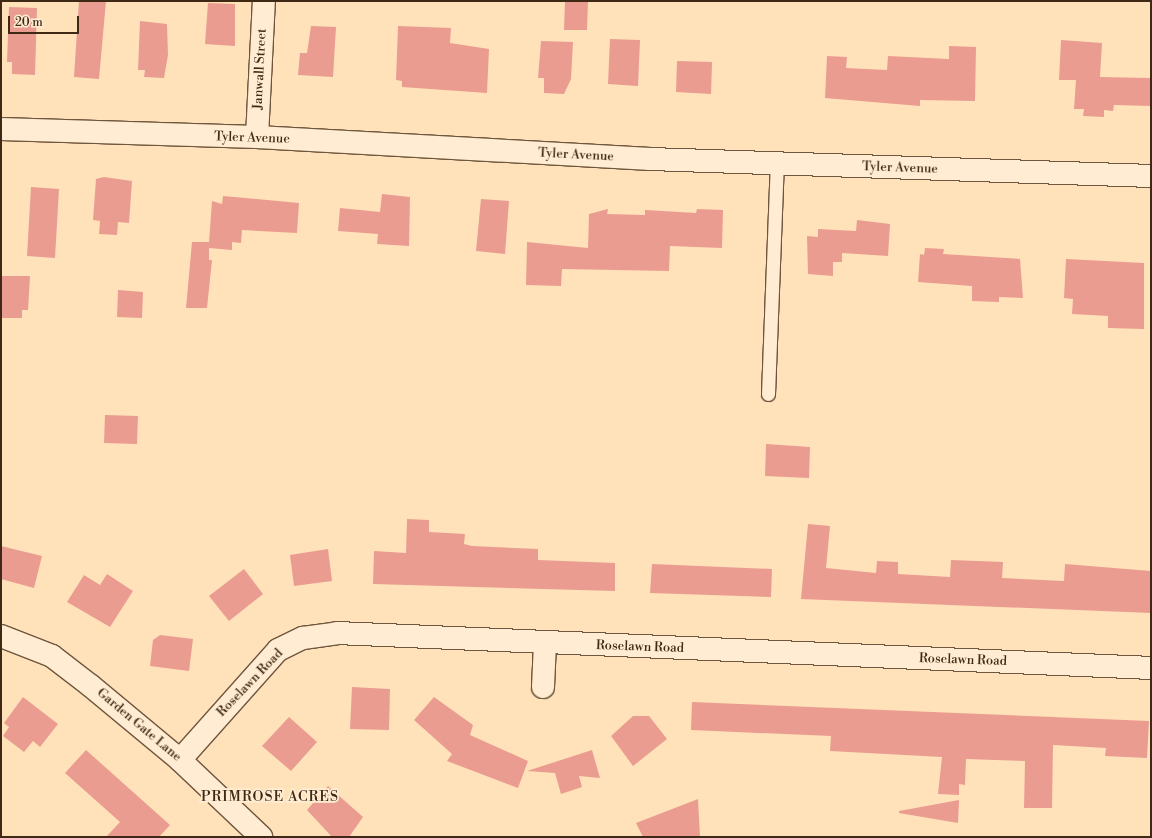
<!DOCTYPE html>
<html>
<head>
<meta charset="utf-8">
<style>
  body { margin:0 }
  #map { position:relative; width:1152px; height:838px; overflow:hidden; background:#ffe2ba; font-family:"Libre Bodoni",serif }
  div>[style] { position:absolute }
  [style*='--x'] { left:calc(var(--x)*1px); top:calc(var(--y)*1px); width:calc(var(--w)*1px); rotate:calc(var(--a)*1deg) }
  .building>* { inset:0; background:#eb9c90 }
  .roads { filter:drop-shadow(1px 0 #6f563e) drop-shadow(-1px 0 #6f563e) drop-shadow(0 1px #6f563e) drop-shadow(0 -1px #6f563e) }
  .lane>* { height:13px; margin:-6.5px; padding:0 6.5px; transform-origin:6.5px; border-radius:6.5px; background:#ffecd2 }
  .street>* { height:22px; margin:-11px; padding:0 11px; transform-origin:11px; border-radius:11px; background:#ffecd2 }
  .secondary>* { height:22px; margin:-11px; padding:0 11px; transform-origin:11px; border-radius:11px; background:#ffecd2 }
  span { translate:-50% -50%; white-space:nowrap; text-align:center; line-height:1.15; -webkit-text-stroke:3.5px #ffecd2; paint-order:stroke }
  .street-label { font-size:13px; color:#3f2814 }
  .neighbourhood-label { font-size:14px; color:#3f2814; letter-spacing:1px }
  .frame { position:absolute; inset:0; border:2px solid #3f2814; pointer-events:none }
  .scale { position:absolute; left:8px; top:16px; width:71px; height:18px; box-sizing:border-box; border:2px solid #3f2814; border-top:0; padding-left:5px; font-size:12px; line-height:14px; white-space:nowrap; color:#3f2814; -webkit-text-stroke:3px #ffecd2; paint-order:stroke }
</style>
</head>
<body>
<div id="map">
  <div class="building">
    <div style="clip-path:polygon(79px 1px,106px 1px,99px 79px,74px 77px)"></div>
    <div style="clip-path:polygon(565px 1px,588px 2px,587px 30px,564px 30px)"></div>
    <div style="clip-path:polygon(208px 3px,235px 4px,235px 46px,205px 44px)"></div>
    <div style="clip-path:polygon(9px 7px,37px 8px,35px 75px,12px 74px,12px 62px,7px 62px)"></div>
    <div style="clip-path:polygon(140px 21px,167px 24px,168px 55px,164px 78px,144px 77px,145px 70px,138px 70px)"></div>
    <div style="clip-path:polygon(311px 26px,336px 27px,333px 77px,298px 75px,300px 53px,307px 53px)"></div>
    <div style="clip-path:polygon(398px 26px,451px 28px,450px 43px,489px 49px,487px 93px,402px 87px,402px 81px,396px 80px)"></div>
    <div style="clip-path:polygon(610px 39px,640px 40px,638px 86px,608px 84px)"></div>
    <div style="clip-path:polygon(1061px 40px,1102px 43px,1100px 77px,1151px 78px,1151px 106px,1114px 105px,1113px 111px,1104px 110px,1104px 117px,1083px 116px,1084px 109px,1074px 109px,1076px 80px,1059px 80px)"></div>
    <div style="clip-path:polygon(541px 41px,573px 42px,571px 79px,564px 94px,544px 93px,544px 78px,538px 78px)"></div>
    <div style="clip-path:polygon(949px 46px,976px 47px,975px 101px,920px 100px,920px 106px,825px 98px,827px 56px,847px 57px,846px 68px,887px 70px,888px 56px,949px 59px)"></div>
    <div style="clip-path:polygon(677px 61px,712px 62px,711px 94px,676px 92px)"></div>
    <div style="clip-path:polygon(104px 177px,132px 181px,129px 223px,118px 222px,117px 235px,99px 234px,100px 221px,93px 220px,96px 179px)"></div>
    <div style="clip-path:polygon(31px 187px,59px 189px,55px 258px,27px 256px)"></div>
    <div style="clip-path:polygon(382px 194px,410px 197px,409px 246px,377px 244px,378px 234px,338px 231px,340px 208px,380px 212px)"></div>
    <div style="clip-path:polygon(223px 196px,299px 203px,297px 233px,242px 230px,241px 243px,232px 242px,232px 250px,209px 248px,209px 260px,212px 260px,207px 308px,186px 308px,192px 242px,209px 242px,212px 201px,222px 204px)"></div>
    <div style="clip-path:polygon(481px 199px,509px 201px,505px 254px,476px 251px)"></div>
    <div style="clip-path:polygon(608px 209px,607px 214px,645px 215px,645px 210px,696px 213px,697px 209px,723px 210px,722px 248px,670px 246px,669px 271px,562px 269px,561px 286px,526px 285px,527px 242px,588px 248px,589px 214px)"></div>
    <div style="clip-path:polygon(857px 220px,890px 224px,888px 256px,842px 253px,842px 262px,833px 262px,833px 276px,808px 274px,807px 236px,818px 237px,818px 229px,856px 231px)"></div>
    <div style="clip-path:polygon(925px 248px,944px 249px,943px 254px,1020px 259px,1023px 298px,999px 297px,999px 302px,972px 301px,972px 286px,918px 282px,920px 254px,924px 255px)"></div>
    <div style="clip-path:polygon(1066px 259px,1144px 263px,1144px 329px,1108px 328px,1108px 316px,1072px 314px,1073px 299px,1064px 298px)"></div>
    <div style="clip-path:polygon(1px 276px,30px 276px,28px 310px,22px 310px,22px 318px,2px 318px)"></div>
    <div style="clip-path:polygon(118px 290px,143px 292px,142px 318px,117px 317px)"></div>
    <div style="clip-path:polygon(105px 415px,138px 416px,137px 444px,104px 443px)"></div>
    <div style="clip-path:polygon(766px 444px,810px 447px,809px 478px,765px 476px)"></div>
    <div style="clip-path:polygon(407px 519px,429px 520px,429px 532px,465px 534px,464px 544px,472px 546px,538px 549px,538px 560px,615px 563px,615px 591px,373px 584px,374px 551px,406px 553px)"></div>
    <div style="clip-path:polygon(808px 524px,830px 526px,826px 568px,876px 573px,877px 561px,898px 562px,898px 574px,950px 577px,951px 560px,1003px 562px,1002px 578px,1064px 581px,1065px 564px,1151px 571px,1151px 613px,801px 599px)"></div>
    <div style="clip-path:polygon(1px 546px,42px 556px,34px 588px,1px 579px)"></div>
    <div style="clip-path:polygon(328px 549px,332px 581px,294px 586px,290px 555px)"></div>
    <div style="clip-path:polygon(652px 564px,772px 569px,771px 597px,650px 593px)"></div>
    <div style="clip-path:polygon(244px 569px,263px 594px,229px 621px,209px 596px)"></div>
    <div style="clip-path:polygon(107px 574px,133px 591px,110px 627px,67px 602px,84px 575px,100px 585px)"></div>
    <div style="clip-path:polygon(160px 635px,193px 639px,189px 671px,150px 666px,153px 640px)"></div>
    <div style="clip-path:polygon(352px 687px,390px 689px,389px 730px,350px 729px)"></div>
    <div style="clip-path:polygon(23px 697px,58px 724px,40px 747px,33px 741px,24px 752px,3px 736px,9px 727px,4px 723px)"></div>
    <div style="clip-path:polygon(434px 697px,473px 725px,470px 735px,528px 761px,518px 788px,447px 761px,452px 754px,414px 720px)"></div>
    <div style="clip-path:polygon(692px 702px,1149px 721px,1147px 758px,1105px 756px,1106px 748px,1053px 745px,1052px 808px,1024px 808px,1025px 761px,966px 759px,965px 785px,959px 784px,959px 795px,938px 794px,942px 757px,830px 751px,831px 736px,691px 730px)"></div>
    <div style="clip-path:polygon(633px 716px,649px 716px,667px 739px,633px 766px,611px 736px)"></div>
    <div style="clip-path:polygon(289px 717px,317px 742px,291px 771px,262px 746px)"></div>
    <div style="clip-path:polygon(86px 750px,170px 825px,159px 837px,106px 837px,120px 822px,65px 773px)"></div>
    <div style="clip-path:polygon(592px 750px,600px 778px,579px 776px,582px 787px,561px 794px,555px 773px,527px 771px)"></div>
    <div style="clip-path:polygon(328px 786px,363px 817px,349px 837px,332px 837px,307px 810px)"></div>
    <div style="clip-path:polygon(698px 799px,700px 837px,643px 837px,636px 823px)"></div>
    <div style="clip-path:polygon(959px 800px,958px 823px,899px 813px,899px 811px)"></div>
  </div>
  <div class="roads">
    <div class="lane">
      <div style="--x:768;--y:394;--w:231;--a:-87.8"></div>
    </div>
    <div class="street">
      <div style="--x:257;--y:137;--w:136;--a:-87.1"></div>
      <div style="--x:1;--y:636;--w:55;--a:21.4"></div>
      <div style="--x:52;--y:656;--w:49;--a:37.6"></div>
      <div style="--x:91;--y:686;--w:116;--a:39.7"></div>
      <div style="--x:180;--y:760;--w:112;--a:43.5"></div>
      <div style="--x:543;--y:687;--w:44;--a:-87.4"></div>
      <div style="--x:180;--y:760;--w:147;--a:-48.3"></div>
      <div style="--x:278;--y:650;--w:28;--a:-26"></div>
      <div style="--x:303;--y:638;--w:34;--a:-8"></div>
      <div style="--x:337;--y:633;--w:815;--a:2.46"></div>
    </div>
    <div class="secondary">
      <div style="--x:1;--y:129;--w:256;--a:1.8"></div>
      <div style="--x:257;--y:137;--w:394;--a:3.2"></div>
      <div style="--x:650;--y:159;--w:501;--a:1.94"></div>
    </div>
  </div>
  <div class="street-label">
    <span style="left:260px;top:69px;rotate:-87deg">Janwall Street</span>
    <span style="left:252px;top:138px;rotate:2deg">Tyler Avenue</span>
    <span style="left:576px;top:155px;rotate:3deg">Tyler Avenue</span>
    <span style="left:900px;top:168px;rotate:2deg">Tyler Avenue</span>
    <span style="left:640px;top:647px;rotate:2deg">Roselawn Road</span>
    <span style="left:963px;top:660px;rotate:2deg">Roselawn Road</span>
    <span style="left:250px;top:683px;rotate:-46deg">Roselawn Road</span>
    <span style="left:139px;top:725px;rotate:40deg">Garden Gate Lane</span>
  </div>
  <div class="neighbourhood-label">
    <span style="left:270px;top:797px">PRIMROSE ACRES</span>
  </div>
  <div class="frame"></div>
  <div class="scale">20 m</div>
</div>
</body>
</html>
